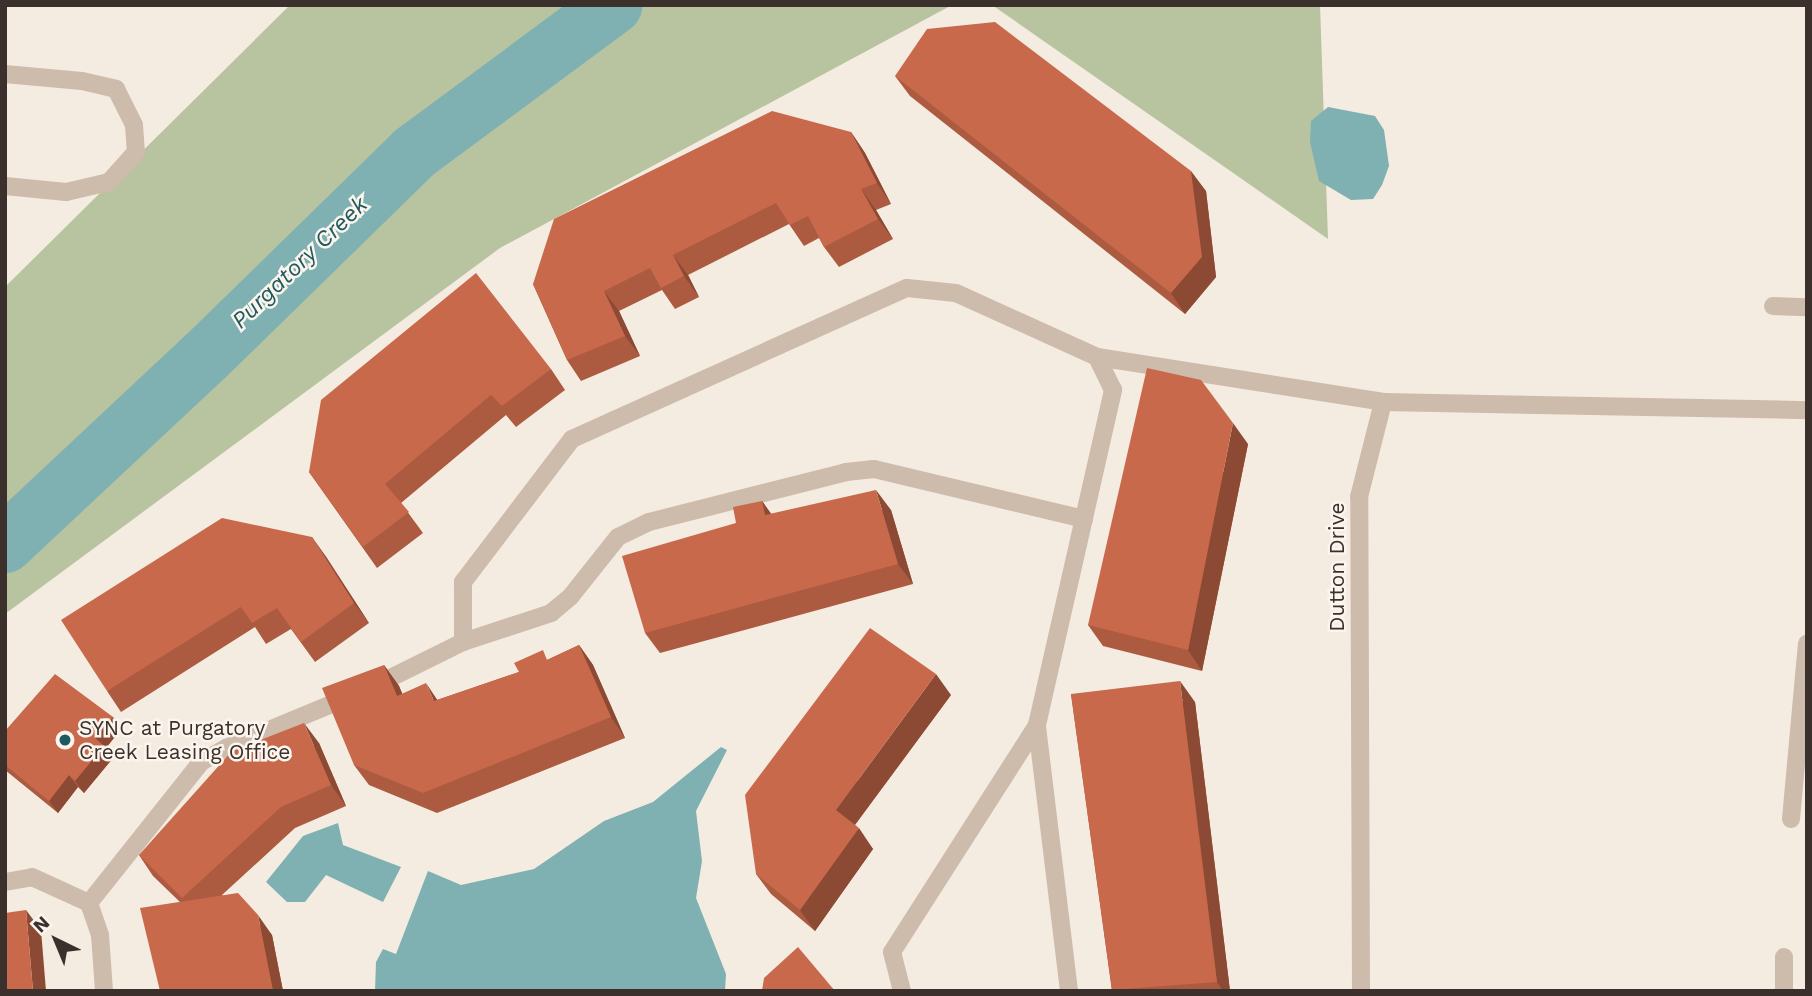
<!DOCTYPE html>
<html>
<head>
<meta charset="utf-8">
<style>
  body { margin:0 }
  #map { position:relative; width:1812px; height:996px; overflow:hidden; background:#f4ebe1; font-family:"Work Sans",sans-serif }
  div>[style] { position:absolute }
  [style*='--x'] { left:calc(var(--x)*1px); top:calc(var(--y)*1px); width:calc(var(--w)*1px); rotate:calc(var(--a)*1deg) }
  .green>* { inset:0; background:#b8c4a0 }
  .water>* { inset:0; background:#7fb0b2 }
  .river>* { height:58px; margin:-29px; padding:0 29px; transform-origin:29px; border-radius:29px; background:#7fb0b2 }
  .service>* { height:18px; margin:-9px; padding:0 9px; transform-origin:9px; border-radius:9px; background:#cdbbac }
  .minor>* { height:18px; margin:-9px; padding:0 9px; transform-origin:9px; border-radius:9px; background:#cdbbac }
  .wall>* { inset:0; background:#ac5a40 }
  .shaded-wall>* { inset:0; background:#8c4a34 }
  .building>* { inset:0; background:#c8694b }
  .dots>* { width:19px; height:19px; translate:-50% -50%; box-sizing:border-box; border:4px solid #fbf5ee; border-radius:50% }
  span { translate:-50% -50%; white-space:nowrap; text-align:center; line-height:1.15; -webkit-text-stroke:5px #fbf5ee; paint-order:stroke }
  .street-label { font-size:21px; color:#3b302b }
  .poi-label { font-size:21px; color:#3b302b }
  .left { translate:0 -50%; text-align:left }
  .water-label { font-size:23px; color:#1f5a5e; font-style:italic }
  .frame { position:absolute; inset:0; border:7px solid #3b302b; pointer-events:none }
  .north { position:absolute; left:21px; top:905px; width:70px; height:70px; -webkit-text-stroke:5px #fbf5ee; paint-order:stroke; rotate:317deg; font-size:19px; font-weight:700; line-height:28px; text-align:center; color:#3b302b }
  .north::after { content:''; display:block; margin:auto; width:24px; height:32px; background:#3b302b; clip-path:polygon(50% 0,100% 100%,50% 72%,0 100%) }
</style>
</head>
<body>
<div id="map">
  <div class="green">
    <div style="clip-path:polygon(290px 5px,952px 5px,500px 248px,5px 614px,5px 287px)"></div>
    <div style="clip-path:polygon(992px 5px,1320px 5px,1328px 239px)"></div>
  </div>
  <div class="water">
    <div style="clip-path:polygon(1328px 107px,1375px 116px,1384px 130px,1389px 166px,1382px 185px,1373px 199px,1351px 200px,1319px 181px,1310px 142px,1311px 121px)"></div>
    <div style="clip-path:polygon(721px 747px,727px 750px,696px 811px,702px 861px,696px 898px,726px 974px,725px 991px,375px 991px,376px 962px,383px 949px,396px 954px,428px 871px,461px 885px,534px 869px,604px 821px,653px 802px)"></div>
    <div style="clip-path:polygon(338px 823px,343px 845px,401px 867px,383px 902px,326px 875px,305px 902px,287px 902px,266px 882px,303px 836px)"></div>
  </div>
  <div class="river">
    <div style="--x:5;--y:544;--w:274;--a:-43.1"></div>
    <div style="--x:205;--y:357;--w:293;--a:-44.3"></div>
    <div style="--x:415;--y:152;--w:247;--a:-36.5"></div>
  </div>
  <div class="service">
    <div style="--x:5;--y:74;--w:77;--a:5.2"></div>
    <div style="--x:82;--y:81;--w:35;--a:13"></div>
    <div style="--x:116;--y:89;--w:40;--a:63.4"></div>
    <div style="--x:134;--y:125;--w:27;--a:86"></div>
    <div style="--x:136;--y:152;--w:40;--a:132"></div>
    <div style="--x:109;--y:182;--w:44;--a:166.9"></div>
    <div style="--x:66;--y:192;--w:61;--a:-174.4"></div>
    <div style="--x:1773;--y:306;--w:34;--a:2"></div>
    <div style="--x:463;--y:642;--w:93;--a:-18.2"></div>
    <div style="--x:551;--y:613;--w:26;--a:-40"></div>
    <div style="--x:571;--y:596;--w:75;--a:-51.5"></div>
    <div style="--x:618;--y:537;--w:34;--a:-26"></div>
    <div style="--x:649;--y:522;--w:203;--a:-14.2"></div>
    <div style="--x:846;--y:472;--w:28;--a:-6"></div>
    <div style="--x:874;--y:469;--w:216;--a:13.4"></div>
    <div style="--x:1791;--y:819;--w:176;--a:-84.8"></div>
    <div style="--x:5;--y:882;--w:27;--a:-10"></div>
    <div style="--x:32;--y:877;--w:63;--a:24.5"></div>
    <div style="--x:89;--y:903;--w:34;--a:71"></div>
    <div style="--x:100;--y:935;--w:56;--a:85.9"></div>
    <div style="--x:89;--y:903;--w:180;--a:-51.5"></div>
    <div style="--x:201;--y:762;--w:29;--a:-29"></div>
    <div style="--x:226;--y:748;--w:154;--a:-22.6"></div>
    <div style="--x:368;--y:689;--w:106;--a:-26.3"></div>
    <div style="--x:463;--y:642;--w:60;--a:-90"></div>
    <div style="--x:463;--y:582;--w:180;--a:-52.7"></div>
    <div style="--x:572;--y:439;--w:367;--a:-24.3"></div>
    <div style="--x:907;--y:288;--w:49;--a:5.8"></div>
    <div style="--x:956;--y:293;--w:155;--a:24.4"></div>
    <div style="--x:1097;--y:357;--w:290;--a:8.9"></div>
    <div style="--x:1784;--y:957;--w:34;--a:90"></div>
    <div style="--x:902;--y:991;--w:40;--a:-104.4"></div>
    <div style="--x:892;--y:952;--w:269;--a:-57.4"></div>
    <div style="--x:1069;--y:991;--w:268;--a:-96.9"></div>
    <div style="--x:1037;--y:725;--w:344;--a:-77.2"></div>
    <div style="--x:1113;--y:390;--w:37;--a:-116"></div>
  </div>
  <div class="minor">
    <div style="--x:1361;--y:991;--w:494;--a:-90.2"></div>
    <div style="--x:1359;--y:497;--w:98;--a:-75.8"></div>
    <div style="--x:1383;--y:402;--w:424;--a:1.1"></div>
  </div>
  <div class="wall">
    <div style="clip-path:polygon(895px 76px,1206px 191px,1216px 277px,1185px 314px,910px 96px)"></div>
    <div style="clip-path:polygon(851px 132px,865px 153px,891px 204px,876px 210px,893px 239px,839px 267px,824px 247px,819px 238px,804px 246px,789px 224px,688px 275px,699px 297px,675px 309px,662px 290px,619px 311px,640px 356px,581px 381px,567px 360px,533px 284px)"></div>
    <div style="clip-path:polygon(551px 369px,565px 390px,516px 427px,506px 415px,401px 503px,423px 533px,377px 568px,309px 472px)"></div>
    <div style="clip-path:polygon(1248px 444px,1202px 671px,1103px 646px,1088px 625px)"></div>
    <div style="clip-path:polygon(762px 501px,771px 514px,891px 510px,913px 584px,660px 653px,645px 633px,736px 523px)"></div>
    <div style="clip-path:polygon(312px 537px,369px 623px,315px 662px,291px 629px,266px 644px,255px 627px,121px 712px,107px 691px)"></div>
    <div style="clip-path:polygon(579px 645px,593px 665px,625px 738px,437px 813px,369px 785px,354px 765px,384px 665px,399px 686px,402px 694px,437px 700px,519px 672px,549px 659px)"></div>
    <div style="clip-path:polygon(1071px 694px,1195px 702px,1230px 991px,1112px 991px)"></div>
    <div style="clip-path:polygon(951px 695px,855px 825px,873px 849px,815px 931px,771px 894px,756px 874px)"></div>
    <div style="clip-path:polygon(113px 717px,121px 729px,106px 748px,113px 758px,84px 793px,78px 787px,58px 813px,5px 770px,5px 731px)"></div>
    <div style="clip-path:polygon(319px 743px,346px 806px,295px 828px,222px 895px,272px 935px,283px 991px,160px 991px,180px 902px,153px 876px,139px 855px)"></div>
  </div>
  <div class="shaded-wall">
    <div style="clip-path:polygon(851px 132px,865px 153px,891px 204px,877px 183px)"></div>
    <div style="clip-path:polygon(1191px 171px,1206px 191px,1216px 277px,1185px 314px,1171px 293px)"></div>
    <div style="clip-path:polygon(861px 189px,876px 210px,893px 239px,878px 219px)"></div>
    <div style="clip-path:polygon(673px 255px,688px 275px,699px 297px,684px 276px)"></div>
    <div style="clip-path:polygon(604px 291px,619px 311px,640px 356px,625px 336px)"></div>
    <div style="clip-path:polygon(1233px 423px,1248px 444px,1202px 671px,1188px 650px)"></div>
    <div style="clip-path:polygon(876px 490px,891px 510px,913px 584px,898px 564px)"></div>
    <div style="clip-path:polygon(762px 501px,777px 522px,765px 515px)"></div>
    <div style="clip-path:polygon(312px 537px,327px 558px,369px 623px,354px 603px)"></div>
    <div style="clip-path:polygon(579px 645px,593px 665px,625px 738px,611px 717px)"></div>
    <div style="clip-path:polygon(384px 665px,399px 686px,412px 716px,397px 696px)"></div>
    <div style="clip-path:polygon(936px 674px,951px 695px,851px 830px,836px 810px)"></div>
    <div style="clip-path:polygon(1180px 681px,1195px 702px,1230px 991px,1223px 991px,1217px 982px)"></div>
    <div style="clip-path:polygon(426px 683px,440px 704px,434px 701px)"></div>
    <div style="clip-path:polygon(113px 717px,121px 729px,106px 748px,113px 758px,84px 793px,75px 781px,95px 738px)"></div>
    <div style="clip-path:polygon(304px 723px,319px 743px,346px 806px,331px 785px)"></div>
    <div style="clip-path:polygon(69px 775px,78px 787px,58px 813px,49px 801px)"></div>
    <div style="clip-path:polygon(859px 828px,873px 849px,815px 931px,800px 910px)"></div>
    <div style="clip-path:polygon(26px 910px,41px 930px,46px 991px,33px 991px)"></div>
    <div style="clip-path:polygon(258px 915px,272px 935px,283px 991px,273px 991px)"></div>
  </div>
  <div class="building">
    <div style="clip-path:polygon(995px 22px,1191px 171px,1202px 257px,1171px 293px,895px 76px,927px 29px)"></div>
    <div style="clip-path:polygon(772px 111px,851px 132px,877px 183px,861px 189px,878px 219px,824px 247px,808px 216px,790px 225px,776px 203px,673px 255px,684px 276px,661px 288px,650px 268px,604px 291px,625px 336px,567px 360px,533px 284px,554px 219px)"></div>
    <div style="clip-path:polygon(476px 273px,551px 369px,502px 406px,491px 395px,385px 484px,409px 512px,363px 547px,309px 472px,321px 400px)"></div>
    <div style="clip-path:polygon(1147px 368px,1201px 380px,1233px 423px,1188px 650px,1088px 625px)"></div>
    <div style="clip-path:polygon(876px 490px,898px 564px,645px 633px,622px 556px,736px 523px,733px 507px,762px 501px,765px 515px)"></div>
    <div style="clip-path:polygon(222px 518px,312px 537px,354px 603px,301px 642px,277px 608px,252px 623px,241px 607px,107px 691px,61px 620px)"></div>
    <div style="clip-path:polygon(870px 628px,936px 674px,836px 810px,859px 828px,800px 910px,756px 874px,745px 795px)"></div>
    <div style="clip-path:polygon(579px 645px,611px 717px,423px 793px,354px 765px,322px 688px,384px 665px,397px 696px,426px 683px,434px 701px,519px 672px,514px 663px,543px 650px,547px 660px)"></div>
    <div style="clip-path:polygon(55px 674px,113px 717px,95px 738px,104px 746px,75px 781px,69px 775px,49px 801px,5px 765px,5px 731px)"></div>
    <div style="clip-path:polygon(1180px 681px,1217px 982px,1112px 990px,1071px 694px)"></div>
    <div style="clip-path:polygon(304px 723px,331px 785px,281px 807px,182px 898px,139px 855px,232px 751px)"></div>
    <div style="clip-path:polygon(238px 893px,258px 915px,273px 991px,160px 991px,140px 908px)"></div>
    <div style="clip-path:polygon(26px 910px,33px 991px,5px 991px,5px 913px)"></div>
    <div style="clip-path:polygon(798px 947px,835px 991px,762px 991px,764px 978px)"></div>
  </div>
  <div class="dots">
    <div style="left:65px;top:740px;background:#1f5a5e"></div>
  </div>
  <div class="street-label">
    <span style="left:1337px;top:567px;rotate:-90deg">Dutton Drive</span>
  </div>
  <div class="poi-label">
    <span class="left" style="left:79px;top:740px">SYNC at Purgatory<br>Creek Leasing Office</span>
  </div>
  <div class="water-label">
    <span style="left:300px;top:263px;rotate:-44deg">Purgatory Creek</span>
  </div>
  <div class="frame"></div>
  <div class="north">N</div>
</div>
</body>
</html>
